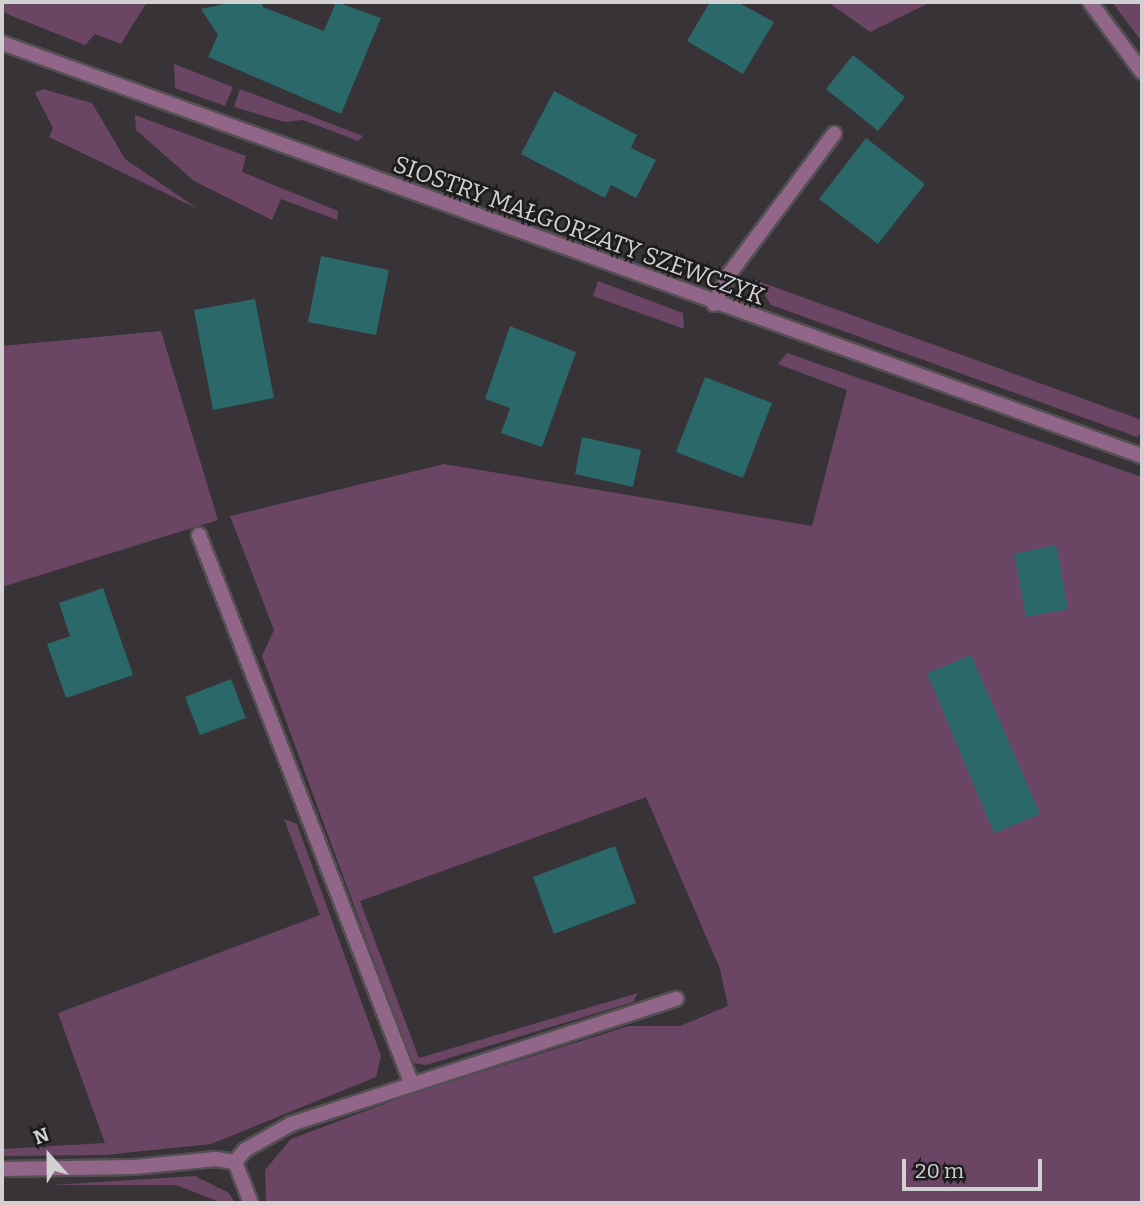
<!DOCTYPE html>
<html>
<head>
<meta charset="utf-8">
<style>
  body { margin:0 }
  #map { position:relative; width:1144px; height:1205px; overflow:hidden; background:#373336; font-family:Bitter,serif }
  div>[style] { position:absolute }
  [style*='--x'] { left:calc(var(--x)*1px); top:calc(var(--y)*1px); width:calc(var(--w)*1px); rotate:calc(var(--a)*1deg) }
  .green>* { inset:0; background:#6b4664 }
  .building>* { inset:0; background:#2a686a }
  .roads { filter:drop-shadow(2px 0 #534f52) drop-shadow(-2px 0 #534f52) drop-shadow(0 2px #534f52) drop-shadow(0 -2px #534f52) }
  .lane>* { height:14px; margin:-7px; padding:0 7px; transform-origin:7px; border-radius:7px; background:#926689 }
  .street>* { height:14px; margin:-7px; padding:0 7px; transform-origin:7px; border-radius:7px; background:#926689 }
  span { translate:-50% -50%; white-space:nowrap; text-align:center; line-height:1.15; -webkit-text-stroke:5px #1d1c1d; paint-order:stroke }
  .street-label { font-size:24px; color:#d3d0d2 }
  .frame { position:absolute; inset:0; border:4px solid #d3d0d2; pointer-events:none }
  .north { position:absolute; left:14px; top:1121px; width:70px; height:70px; -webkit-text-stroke:5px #1d1c1d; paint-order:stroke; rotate:339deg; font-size:19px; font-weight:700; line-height:28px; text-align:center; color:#d3d0d2 }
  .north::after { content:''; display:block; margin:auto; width:24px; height:32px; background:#d3d0d2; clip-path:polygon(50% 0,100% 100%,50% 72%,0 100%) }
  .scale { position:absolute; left:902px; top:1159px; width:140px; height:32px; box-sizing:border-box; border:4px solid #d3d0d2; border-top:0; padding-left:9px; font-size:21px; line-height:24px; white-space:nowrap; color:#d3d0d2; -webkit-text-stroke:5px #1d1c1d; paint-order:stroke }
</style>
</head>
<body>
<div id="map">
  <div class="green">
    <div style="clip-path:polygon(2px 2px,147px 2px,121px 44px,95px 34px,85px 45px,12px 16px,2px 11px)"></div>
    <div style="clip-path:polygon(828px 2px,931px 2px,870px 32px)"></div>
    <div style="clip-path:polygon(1112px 2px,1142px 2px,1142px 42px)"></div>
    <div style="clip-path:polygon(174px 64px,233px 87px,225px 106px,175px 88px)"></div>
    <div style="clip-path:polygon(43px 89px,92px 103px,125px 159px,198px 209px,49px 137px,53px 128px,35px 93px)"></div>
    <div style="clip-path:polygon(240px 89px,290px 108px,363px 136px,358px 141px,303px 120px,285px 122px,234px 107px)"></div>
    <div style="clip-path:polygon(135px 115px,246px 156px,242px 172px,338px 211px,337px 220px,281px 199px,272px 220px,194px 181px,136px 130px)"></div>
    <div style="clip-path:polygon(755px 280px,1142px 420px,1142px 432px,1137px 437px,771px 305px)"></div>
    <div style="clip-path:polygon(598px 281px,683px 313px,684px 329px,593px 296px)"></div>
    <div style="clip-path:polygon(161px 331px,218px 520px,2px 587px,2px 346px)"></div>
    <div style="clip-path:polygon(787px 353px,1142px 477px,1142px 1203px,266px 1203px,265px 1170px,291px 1139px,408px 1095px,629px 1026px,680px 1026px,728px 1006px,720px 969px,646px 797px,360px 901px,419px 1058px,638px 993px,633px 1002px,426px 1065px,412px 1063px,262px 656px,274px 630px,230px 516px,444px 464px,812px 526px,847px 390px,778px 364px)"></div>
    <div style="clip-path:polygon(284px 819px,297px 824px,381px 1056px,376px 1077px,211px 1144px,105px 1155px,2px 1156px,2px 1149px,105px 1143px,58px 1013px,320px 915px)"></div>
    <div style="clip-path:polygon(195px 1176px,229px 1193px,235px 1203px,222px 1203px,176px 1185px,51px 1185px)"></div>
  </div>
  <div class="building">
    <div style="clip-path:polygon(233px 2px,262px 2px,263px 7px,324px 31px,336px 2px,381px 18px,341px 114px,208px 57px,218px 35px,201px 9px)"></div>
    <div style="clip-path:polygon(710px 2px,737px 2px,774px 22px,743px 74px,687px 41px)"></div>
    <div style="clip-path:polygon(853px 55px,905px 97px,878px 131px,826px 89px)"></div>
    <div style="clip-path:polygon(554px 91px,637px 135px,631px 148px,656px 160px,636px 198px,611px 185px,605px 198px,521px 154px)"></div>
    <div style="clip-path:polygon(866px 138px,925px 184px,878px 244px,819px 199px)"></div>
    <div style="clip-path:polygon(321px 256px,389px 270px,376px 335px,308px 322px)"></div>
    <div style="clip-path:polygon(255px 299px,274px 398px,213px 410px,194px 310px)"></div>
    <div style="clip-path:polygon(510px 326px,576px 352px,542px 447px,501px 433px,510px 408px,485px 399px)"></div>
    <div style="clip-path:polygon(705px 377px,772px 403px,743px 478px,676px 452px)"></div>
    <div style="clip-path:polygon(582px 437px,641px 450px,633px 487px,575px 474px)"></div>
    <div style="clip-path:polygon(1056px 545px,1068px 609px,1026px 617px,1014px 554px)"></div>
    <div style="clip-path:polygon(103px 588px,133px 675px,66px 698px,47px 644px,70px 636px,59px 603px)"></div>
    <div style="clip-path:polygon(971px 655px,1040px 814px,994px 833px,927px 673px)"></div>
    <div style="clip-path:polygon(231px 679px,246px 718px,200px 735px,185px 697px)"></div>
    <div style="clip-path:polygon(615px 846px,636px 903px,554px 934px,533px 877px)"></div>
  </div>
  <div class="roads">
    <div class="lane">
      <div style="--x:1090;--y:2;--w:87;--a:53.4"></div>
      <div style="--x:714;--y:304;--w:35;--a:-63"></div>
      <div style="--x:730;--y:273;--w:174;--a:-53.2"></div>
    </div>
    <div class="street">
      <div style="--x:2;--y:43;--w:1213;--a:19.91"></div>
      <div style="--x:199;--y:535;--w:587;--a:68.82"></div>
      <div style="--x:235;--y:1162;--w:16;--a:-50"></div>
      <div style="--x:245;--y:1150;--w:53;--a:-29.5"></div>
      <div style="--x:291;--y:1124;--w:405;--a:-18"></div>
      <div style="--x:2;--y:1169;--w:132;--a:-0.9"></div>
      <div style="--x:134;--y:1167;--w:82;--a:-5.6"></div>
      <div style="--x:216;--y:1159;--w:19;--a:9"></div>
      <div style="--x:235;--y:1162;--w:44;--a:68.7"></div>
    </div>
  </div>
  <div class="street-label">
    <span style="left:579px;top:231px;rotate:20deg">SIOSTRY MAŁGORZATY SZEWCZYK</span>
  </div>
  <div class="frame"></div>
  <div class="north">N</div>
  <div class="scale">20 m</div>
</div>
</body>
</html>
